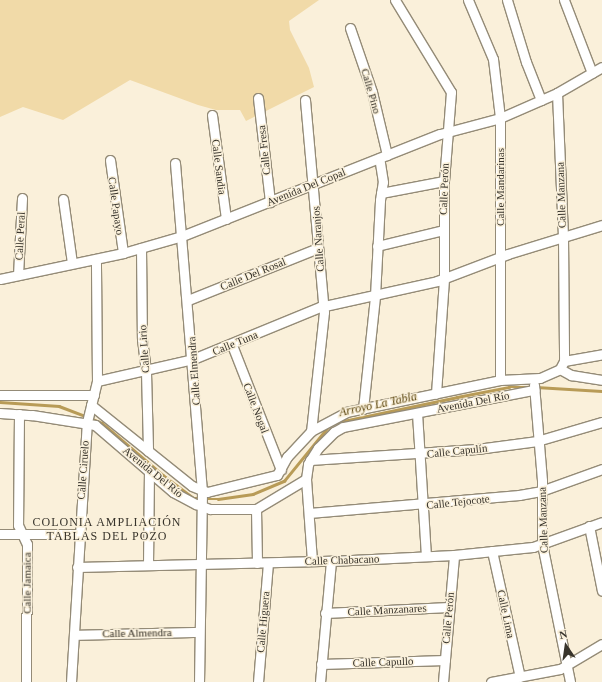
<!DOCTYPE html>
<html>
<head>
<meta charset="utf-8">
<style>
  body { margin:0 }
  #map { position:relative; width:602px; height:682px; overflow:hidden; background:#faf0da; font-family:Georgia,serif }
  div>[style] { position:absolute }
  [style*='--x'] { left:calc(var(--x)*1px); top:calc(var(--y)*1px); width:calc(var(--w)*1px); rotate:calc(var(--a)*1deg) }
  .green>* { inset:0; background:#f1daa8 }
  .stream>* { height:2.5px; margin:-1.25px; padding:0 1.25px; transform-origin:1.25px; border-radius:1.25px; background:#b89b57 }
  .roads { filter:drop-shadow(1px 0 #948b77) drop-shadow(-1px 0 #948b77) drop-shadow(0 1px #948b77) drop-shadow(0 -1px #948b77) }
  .minor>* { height:9px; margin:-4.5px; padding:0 4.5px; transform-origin:4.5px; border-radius:4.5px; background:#fff }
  span { translate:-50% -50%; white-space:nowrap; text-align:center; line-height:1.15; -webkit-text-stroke:3px #faf0da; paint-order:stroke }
  .street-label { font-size:11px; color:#38342c }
  .water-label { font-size:12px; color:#5c4711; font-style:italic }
  .neighbourhood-label { font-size:12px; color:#38342c; letter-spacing:1px }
  .north { position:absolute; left:546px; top:626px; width:40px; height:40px; -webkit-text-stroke:3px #faf0da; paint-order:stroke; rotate:347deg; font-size:11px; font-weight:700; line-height:16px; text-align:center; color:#38342c }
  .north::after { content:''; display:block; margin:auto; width:14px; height:18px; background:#38342c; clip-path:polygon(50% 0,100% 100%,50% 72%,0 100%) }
</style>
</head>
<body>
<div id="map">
  <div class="green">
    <div style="clip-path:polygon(0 0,319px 0,289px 21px,290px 30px,309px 68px,314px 87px,246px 121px,240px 110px,216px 110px,198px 105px,130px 80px,63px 120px,23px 107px,0 117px)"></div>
  </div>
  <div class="stream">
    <div style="--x:536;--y:387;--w:66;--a:3.5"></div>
    <div style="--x:0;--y:402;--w:59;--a:3.9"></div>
    <div style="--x:59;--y:406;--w:28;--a:21"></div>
    <div style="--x:90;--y:418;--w:13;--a:23"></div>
    <div style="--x:102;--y:423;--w:80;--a:40.4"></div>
    <div style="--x:163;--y:475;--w:39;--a:37"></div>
    <div style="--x:194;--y:498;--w:5;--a:0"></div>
    <div style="--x:334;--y:423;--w:126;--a:-11.9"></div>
    <div style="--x:457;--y:397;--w:53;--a:-10.9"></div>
    <div style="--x:509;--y:387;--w:18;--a:0"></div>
    <div style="--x:204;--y:499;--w:14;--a:0"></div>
    <div style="--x:218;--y:499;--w:35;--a:-8"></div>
    <div style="--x:253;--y:494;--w:34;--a:-23"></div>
    <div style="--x:284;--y:481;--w:70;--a:-50.8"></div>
  </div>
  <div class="roads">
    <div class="minor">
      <div style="--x:395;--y:0;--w:108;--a:58.7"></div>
      <div style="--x:451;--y:92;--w:89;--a:94.5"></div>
      <div style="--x:444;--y:181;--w:98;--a:90"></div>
      <div style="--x:444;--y:279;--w:115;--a:94"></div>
      <div style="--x:468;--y:0;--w:64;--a:67"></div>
      <div style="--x:493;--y:59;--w:59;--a:83.2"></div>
      <div style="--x:500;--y:118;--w:262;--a:90"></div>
      <div style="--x:507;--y:0;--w:65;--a:73"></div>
      <div style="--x:526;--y:62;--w:41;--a:68.5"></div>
      <div style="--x:564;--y:0;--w:78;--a:69"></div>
      <div style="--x:350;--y:28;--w:68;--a:71"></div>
      <div style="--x:372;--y:92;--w:65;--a:76.6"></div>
      <div style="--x:557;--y:93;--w:144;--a:87.6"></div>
      <div style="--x:563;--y:237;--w:124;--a:89.5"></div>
      <div style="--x:564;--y:361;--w:9;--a:117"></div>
      <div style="--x:258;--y:98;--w:105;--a:83.4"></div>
      <div style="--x:305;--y:100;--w:213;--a:84.9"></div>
      <div style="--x:324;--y:312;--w:120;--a:96.2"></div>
      <div style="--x:212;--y:115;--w:105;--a:82.3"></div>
      <div style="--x:110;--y:160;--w:94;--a:82"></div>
      <div style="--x:175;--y:163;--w:330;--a:85.3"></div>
      <div style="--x:202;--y:492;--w:190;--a:90.9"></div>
      <div style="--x:381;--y:193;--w:64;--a:-10.8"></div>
      <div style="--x:63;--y:199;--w:65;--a:82"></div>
      <div style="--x:377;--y:246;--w:68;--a:-13.6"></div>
      <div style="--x:141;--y:248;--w:91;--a:89.4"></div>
      <div style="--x:142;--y:339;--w:33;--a:83"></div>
      <div style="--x:146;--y:372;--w:79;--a:88.5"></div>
      <div style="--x:18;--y:275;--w:77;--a:-87"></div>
      <div style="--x:0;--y:279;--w:126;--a:-11.9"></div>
      <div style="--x:123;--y:253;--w:61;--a:-16.1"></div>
      <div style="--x:182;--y:236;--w:277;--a:-21.6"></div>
      <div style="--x:440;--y:134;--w:62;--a:-14.9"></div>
      <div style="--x:500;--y:118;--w:62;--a:-23.7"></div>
      <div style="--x:557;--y:93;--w:52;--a:-30"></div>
      <div style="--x:188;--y:300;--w:140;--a:-21.8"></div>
      <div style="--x:232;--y:345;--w:134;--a:68.6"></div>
      <div style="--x:564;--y:361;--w:39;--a:-10"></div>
      <div style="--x:97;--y:381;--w:98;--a:-12.9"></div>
      <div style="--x:193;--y:359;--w:137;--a:-22.3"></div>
      <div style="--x:320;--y:307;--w:120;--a:-12.5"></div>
      <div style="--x:437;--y:281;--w:76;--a:-20.8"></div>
      <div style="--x:508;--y:254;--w:98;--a:-17.1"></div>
      <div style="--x:534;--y:385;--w:96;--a:85.2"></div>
      <div style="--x:542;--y:481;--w:63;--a:90"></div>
      <div style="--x:542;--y:544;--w:141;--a:78.5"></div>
      <div style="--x:0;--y:395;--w:94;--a:0"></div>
      <div style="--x:91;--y:405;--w:129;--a:38.7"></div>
      <div style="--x:192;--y:486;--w:16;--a:22"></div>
      <div style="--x:207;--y:492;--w:72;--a:-13.7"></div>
      <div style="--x:277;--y:475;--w:21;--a:-61"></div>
      <div style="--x:287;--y:457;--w:35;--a:-47"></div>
      <div style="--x:311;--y:431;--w:40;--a:-28"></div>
      <div style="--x:346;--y:412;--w:157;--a:-11.7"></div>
      <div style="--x:500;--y:380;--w:40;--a:-2.9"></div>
      <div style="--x:540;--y:378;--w:22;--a:-24"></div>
      <div style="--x:560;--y:369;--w:13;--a:29"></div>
      <div style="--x:571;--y:375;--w:31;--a:9"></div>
      <div style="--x:363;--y:409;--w:114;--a:-83.9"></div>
      <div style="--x:375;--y:296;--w:96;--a:-87"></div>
      <div style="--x:380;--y:200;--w:18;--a:-81"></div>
      <div style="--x:383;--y:182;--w:24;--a:-99"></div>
      <div style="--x:0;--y:413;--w:32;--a:4"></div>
      <div style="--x:32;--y:415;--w:64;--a:9"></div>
      <div style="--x:95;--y:425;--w:103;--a:40.7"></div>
      <div style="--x:173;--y:492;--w:26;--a:28"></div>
      <div style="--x:196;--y:504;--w:15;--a:20"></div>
      <div style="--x:210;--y:509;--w:46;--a:0"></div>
      <div style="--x:256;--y:509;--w:58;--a:-31"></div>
      <div style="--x:306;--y:479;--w:15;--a:-82"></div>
      <div style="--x:308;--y:464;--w:19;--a:-58"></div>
      <div style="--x:318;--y:448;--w:23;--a:-45"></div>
      <div style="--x:334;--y:432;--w:10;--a:-29"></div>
      <div style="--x:343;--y:427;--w:195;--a:-11"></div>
      <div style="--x:417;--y:413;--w:143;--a:86.4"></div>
      <div style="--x:19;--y:414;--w:111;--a:90.5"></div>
      <div style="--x:18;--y:525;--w:21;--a:65"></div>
      <div style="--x:27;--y:544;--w:138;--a:90.4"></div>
      <div style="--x:310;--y:460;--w:167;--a:-3.8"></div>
      <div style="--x:477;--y:449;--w:61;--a:-7.6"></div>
      <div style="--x:537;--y:441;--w:68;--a:-16.3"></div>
      <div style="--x:306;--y:479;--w:82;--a:85.8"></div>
      <div style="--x:256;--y:509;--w:54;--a:88.9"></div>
      <div style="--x:309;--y:513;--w:211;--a:-4.9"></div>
      <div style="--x:519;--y:495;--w:22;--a:-10"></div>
      <div style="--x:541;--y:491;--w:65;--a:-19.8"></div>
      <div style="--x:589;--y:526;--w:66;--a:78.7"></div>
      <div style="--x:0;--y:534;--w:78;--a:0"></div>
      <div style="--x:492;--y:551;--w:129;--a:77.5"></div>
      <div style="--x:148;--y:565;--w:94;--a:-89.4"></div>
      <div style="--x:77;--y:567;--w:254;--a:-1.4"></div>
      <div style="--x:331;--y:561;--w:123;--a:-2.8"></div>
      <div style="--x:454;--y:555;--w:79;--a:-5.8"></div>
      <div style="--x:533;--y:547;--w:73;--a:-19.9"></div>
      <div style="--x:325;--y:613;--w:124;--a:-2.8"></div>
      <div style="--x:74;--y:635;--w:125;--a:-1.4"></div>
      <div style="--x:321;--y:664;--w:124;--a:-1.8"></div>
      <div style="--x:71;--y:682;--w:260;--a:-86.5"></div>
      <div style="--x:87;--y:422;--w:42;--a:-76.3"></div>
      <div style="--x:97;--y:381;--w:122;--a:-90.5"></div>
      <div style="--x:258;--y:682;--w:119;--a:-85.2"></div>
      <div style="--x:320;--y:682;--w:121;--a:-84.8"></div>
      <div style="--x:443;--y:682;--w:127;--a:-85"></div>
      <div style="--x:491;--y:682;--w:70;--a:-10.7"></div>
      <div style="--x:560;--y:669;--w:49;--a:-30.8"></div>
    </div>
  </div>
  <div class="street-label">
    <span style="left:371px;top:91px;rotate:74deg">Calle Pino</span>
    <span style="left:264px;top:150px;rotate:-96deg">Calle Fresa</span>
    <span style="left:219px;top:167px;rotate:83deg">Calle Sandia</span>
    <span style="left:306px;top:187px;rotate:-22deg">Avenida Del Copal</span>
    <span style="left:500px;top:187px;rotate:-90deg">Calle Mandarinas</span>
    <span style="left:444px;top:189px;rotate:-88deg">Calle Perón</span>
    <span style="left:561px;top:195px;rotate:-92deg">Calle Manzana</span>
    <span style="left:116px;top:206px;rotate:82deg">Calle Papayo</span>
    <span style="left:20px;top:236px;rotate:-87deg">Calle Peral</span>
    <span style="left:318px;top:239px;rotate:-94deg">Calle Naranjos</span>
    <span style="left:253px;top:274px;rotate:-22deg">Calle Del Rosal</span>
    <span style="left:235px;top:343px;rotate:-22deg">Calle Tuna</span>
    <span style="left:144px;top:349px;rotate:-94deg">Calle Lirio</span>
    <span style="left:194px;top:371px;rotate:-94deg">Calle Elmendra</span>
    <span style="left:473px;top:402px;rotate:-11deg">Avenida Del Río</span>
    <span style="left:256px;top:408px;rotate:69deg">Calle Nogal</span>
    <span style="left:457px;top:451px;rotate:-6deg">Calle Capulín</span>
    <span style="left:83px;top:470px;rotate:-86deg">Calle Ciruelo</span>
    <span style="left:153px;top:472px;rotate:39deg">Avenida Del Río</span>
    <span style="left:458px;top:502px;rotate:-6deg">Calle Tejocote</span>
    <span style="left:543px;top:520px;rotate:-92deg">Calle Manzana</span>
    <span style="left:342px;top:560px;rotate:-2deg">Calle Chabacano</span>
    <span style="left:27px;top:583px;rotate:-90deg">Calle Jamaica</span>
    <span style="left:387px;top:610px;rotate:-3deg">Calle Manzanares</span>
    <span style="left:506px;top:614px;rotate:78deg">Calle Lima</span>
    <span style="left:448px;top:618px;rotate:-85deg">Calle Perón</span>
    <span style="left:263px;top:622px;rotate:-85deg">Calle Higuera</span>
    <span style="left:137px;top:633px;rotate:-1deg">Calle Almendra</span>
    <span style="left:383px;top:662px;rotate:-2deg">Calle Capullo</span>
  </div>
  <div class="water-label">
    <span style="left:378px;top:405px;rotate:-12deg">Arroyo La Tabla</span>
  </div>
  <div class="neighbourhood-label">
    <span style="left:107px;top:530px">COLONIA AMPLIACIÓN<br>TABLAS DEL POZO</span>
  </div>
  <div class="north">N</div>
</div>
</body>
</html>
